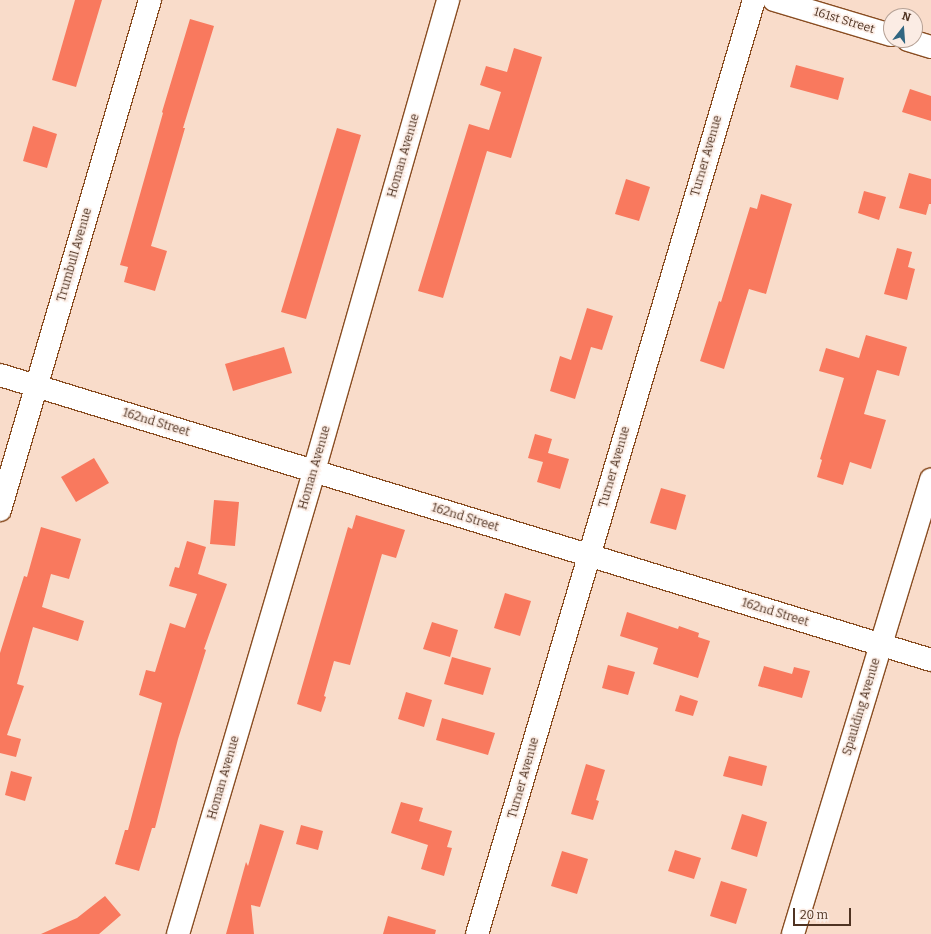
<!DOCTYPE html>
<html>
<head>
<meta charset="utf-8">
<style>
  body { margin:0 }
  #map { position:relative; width:931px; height:934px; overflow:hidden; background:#f9dcca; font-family:Bitter,serif }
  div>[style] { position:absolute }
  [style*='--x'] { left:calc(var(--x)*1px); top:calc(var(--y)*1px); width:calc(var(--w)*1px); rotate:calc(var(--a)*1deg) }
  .building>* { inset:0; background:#f9795e }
  .roads { filter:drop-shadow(1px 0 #894d22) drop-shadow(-1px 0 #894d22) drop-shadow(0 1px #894d22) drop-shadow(0 -1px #894d22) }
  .street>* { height:22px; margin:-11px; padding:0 11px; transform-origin:11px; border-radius:11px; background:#fff }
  span { translate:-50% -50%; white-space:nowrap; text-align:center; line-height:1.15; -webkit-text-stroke:3px #fbece4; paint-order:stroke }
  .street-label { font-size:12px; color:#4f3322 }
  .north { position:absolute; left:883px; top:8px; width:40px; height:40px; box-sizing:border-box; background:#fbece4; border:1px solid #b6a296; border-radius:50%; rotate:17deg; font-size:11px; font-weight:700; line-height:16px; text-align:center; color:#4f3322 }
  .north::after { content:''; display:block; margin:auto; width:14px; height:18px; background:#316782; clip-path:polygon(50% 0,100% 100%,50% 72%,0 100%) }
  .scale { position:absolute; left:793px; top:908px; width:58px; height:18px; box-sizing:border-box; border:2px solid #4f3322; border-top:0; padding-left:5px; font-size:12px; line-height:14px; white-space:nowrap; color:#4f3322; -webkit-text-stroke:3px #fbece4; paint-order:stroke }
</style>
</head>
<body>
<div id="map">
  <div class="building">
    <div style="clip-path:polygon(75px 0,102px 0,76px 87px,52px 80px)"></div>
    <div style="clip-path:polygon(190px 19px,214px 26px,183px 128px,185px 128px,151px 246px,167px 251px,155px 291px,124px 282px,128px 267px,120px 265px,163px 113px,162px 112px)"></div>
    <div style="clip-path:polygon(514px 48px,542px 57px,511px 158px,487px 151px,443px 298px,418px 291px,469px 124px,489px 130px,501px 92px,480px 85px,486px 66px,507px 72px)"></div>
    <div style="clip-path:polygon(796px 65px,844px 78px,838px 100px,790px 87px)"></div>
    <div style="clip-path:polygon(910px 89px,931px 96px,931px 121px,902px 112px)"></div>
    <div style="clip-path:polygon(33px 126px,57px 134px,47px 168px,23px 161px)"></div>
    <div style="clip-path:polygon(337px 128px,361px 135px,306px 319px,281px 312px)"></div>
    <div style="clip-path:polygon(909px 173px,931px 179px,931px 204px,929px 204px,926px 215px,899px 208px)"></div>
    <div style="clip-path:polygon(626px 179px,650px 187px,639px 221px,615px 214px)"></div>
    <div style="clip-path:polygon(864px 191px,886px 197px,879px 220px,858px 213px)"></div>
    <div style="clip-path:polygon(761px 194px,792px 204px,766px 294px,749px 289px,724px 369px,700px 361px,719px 301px,721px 302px,750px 207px,757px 209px)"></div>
    <div style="clip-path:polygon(897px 248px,912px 252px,908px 267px,915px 269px,907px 300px,884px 294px)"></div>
    <div style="clip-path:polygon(587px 308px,613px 316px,602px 350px,591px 347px,575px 399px,550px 391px,560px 356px,571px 360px)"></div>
    <div style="clip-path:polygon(866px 335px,907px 347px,899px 376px,877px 370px,864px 414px,886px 420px,871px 469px,850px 462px,843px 485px,817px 477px,822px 460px,820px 459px,844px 378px,819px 371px,826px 348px,859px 358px)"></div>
    <div style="clip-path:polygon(284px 347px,292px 373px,233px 391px,225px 364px)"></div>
    <div style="clip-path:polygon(535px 434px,552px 439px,548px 453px,569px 459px,560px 489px,537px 482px,543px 462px,528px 458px)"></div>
    <div style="clip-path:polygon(94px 458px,109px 483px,76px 502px,61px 477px)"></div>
    <div style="clip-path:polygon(661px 488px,686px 495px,676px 530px,650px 523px)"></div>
    <div style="clip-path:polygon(214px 500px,239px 502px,235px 546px,210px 544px)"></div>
    <div style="clip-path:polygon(356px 515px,405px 530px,396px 558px,382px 554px,350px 665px,334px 661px,324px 696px,326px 697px,321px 712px,297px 704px,348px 527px,352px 529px)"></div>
    <div style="clip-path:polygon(41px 527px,81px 539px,69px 579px,51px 574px,42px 607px,84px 621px,78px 641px,33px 627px,17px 684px,24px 686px,7px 735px,21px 739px,16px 757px,0 753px,0 653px,24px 576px,27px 577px)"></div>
    <div style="clip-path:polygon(187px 541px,206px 547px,198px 574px,227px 584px,204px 649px,206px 650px,178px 739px,155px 828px,152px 828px,139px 871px,115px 864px,125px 830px,128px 830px,162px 703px,139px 695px,146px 670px,155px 672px,170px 623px,185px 628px,197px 594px,169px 586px,175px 567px,179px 568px)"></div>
    <div style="clip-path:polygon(505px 593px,531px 601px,520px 636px,494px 628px)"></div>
    <div style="clip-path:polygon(627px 612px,678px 629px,679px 626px,699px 633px,698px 637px,710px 641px,698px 678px,653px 664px,658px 648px,620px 636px)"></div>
    <div style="clip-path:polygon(432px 622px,458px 630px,450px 657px,423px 649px)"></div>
    <div style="clip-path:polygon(452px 657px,491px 668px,483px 695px,444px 684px)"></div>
    <div style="clip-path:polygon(608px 665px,635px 672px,628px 695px,602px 688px)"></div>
    <div style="clip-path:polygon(764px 666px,792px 674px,794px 667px,810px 671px,802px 698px,758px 686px)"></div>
    <div style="clip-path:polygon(406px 692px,432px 700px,424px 727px,398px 719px)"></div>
    <div style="clip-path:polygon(680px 695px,698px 701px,693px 716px,675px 711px)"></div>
    <div style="clip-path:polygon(442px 718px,495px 733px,488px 755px,436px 740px)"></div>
    <div style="clip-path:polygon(729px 756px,767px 766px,762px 786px,723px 776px)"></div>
    <div style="clip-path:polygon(586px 764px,605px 770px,596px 800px,599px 801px,593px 820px,571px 814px)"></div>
    <div style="clip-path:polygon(11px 771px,32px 777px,25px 801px,5px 795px)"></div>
    <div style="clip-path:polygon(401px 802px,423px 808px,419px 821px,452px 831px,447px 847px,452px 848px,444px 876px,421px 869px,428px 845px,391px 833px)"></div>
    <div style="clip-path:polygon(742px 814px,767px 822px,757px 857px,731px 849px)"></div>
    <div style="clip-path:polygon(260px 824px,284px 831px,260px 907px,251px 905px,254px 934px,226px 934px,246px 862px,248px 866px)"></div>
    <div style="clip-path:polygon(301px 825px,323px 831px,318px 850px,296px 844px)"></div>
    <div style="clip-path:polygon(675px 850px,701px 858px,694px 879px,668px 871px)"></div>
    <div style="clip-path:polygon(562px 851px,588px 859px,577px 894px,551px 886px)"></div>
    <div style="clip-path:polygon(721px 881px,747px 889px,736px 924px,710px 916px)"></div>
    <div style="clip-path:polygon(105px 896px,121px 915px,99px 934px,41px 934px,77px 918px)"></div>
    <div style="clip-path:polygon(388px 916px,436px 930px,435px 934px,383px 934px)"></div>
  </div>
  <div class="roads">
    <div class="street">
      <div style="--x:774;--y:0;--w:122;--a:16.7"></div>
      <div style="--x:908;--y:40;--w:24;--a:17"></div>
      <div style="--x:0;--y:375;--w:974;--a:17.02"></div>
      <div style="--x:0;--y:510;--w:532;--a:-73.61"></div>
      <div style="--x:178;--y:934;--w:483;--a:-73.6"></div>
      <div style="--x:314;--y:471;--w:490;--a:-74.1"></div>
      <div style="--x:477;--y:934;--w:974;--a:-73.48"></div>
      <div style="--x:793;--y:934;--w:475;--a:-73.1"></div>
    </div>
  </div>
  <div class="street-label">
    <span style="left:844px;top:21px;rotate:17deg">161st Street</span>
    <span style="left:404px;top:156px;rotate:-74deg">Homan Avenue</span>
    <span style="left:707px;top:156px;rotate:-74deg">Turner Avenue</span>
    <span style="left:75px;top:255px;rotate:-74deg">Trumbull Avenue</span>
    <span style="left:156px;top:423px;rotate:17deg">162nd Street</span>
    <span style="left:615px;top:467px;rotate:-74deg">Turner Avenue</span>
    <span style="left:315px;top:468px;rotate:-74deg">Homan Avenue</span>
    <span style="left:465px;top:518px;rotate:17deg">162nd Street</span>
    <span style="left:775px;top:613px;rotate:17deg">162nd Street</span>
    <span style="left:862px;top:707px;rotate:-73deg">Spaulding Avenue</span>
    <span style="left:224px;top:778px;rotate:-74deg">Homan Avenue</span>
    <span style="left:524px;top:778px;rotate:-74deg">Turner Avenue</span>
  </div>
  <div class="north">N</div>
  <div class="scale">20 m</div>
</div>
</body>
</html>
